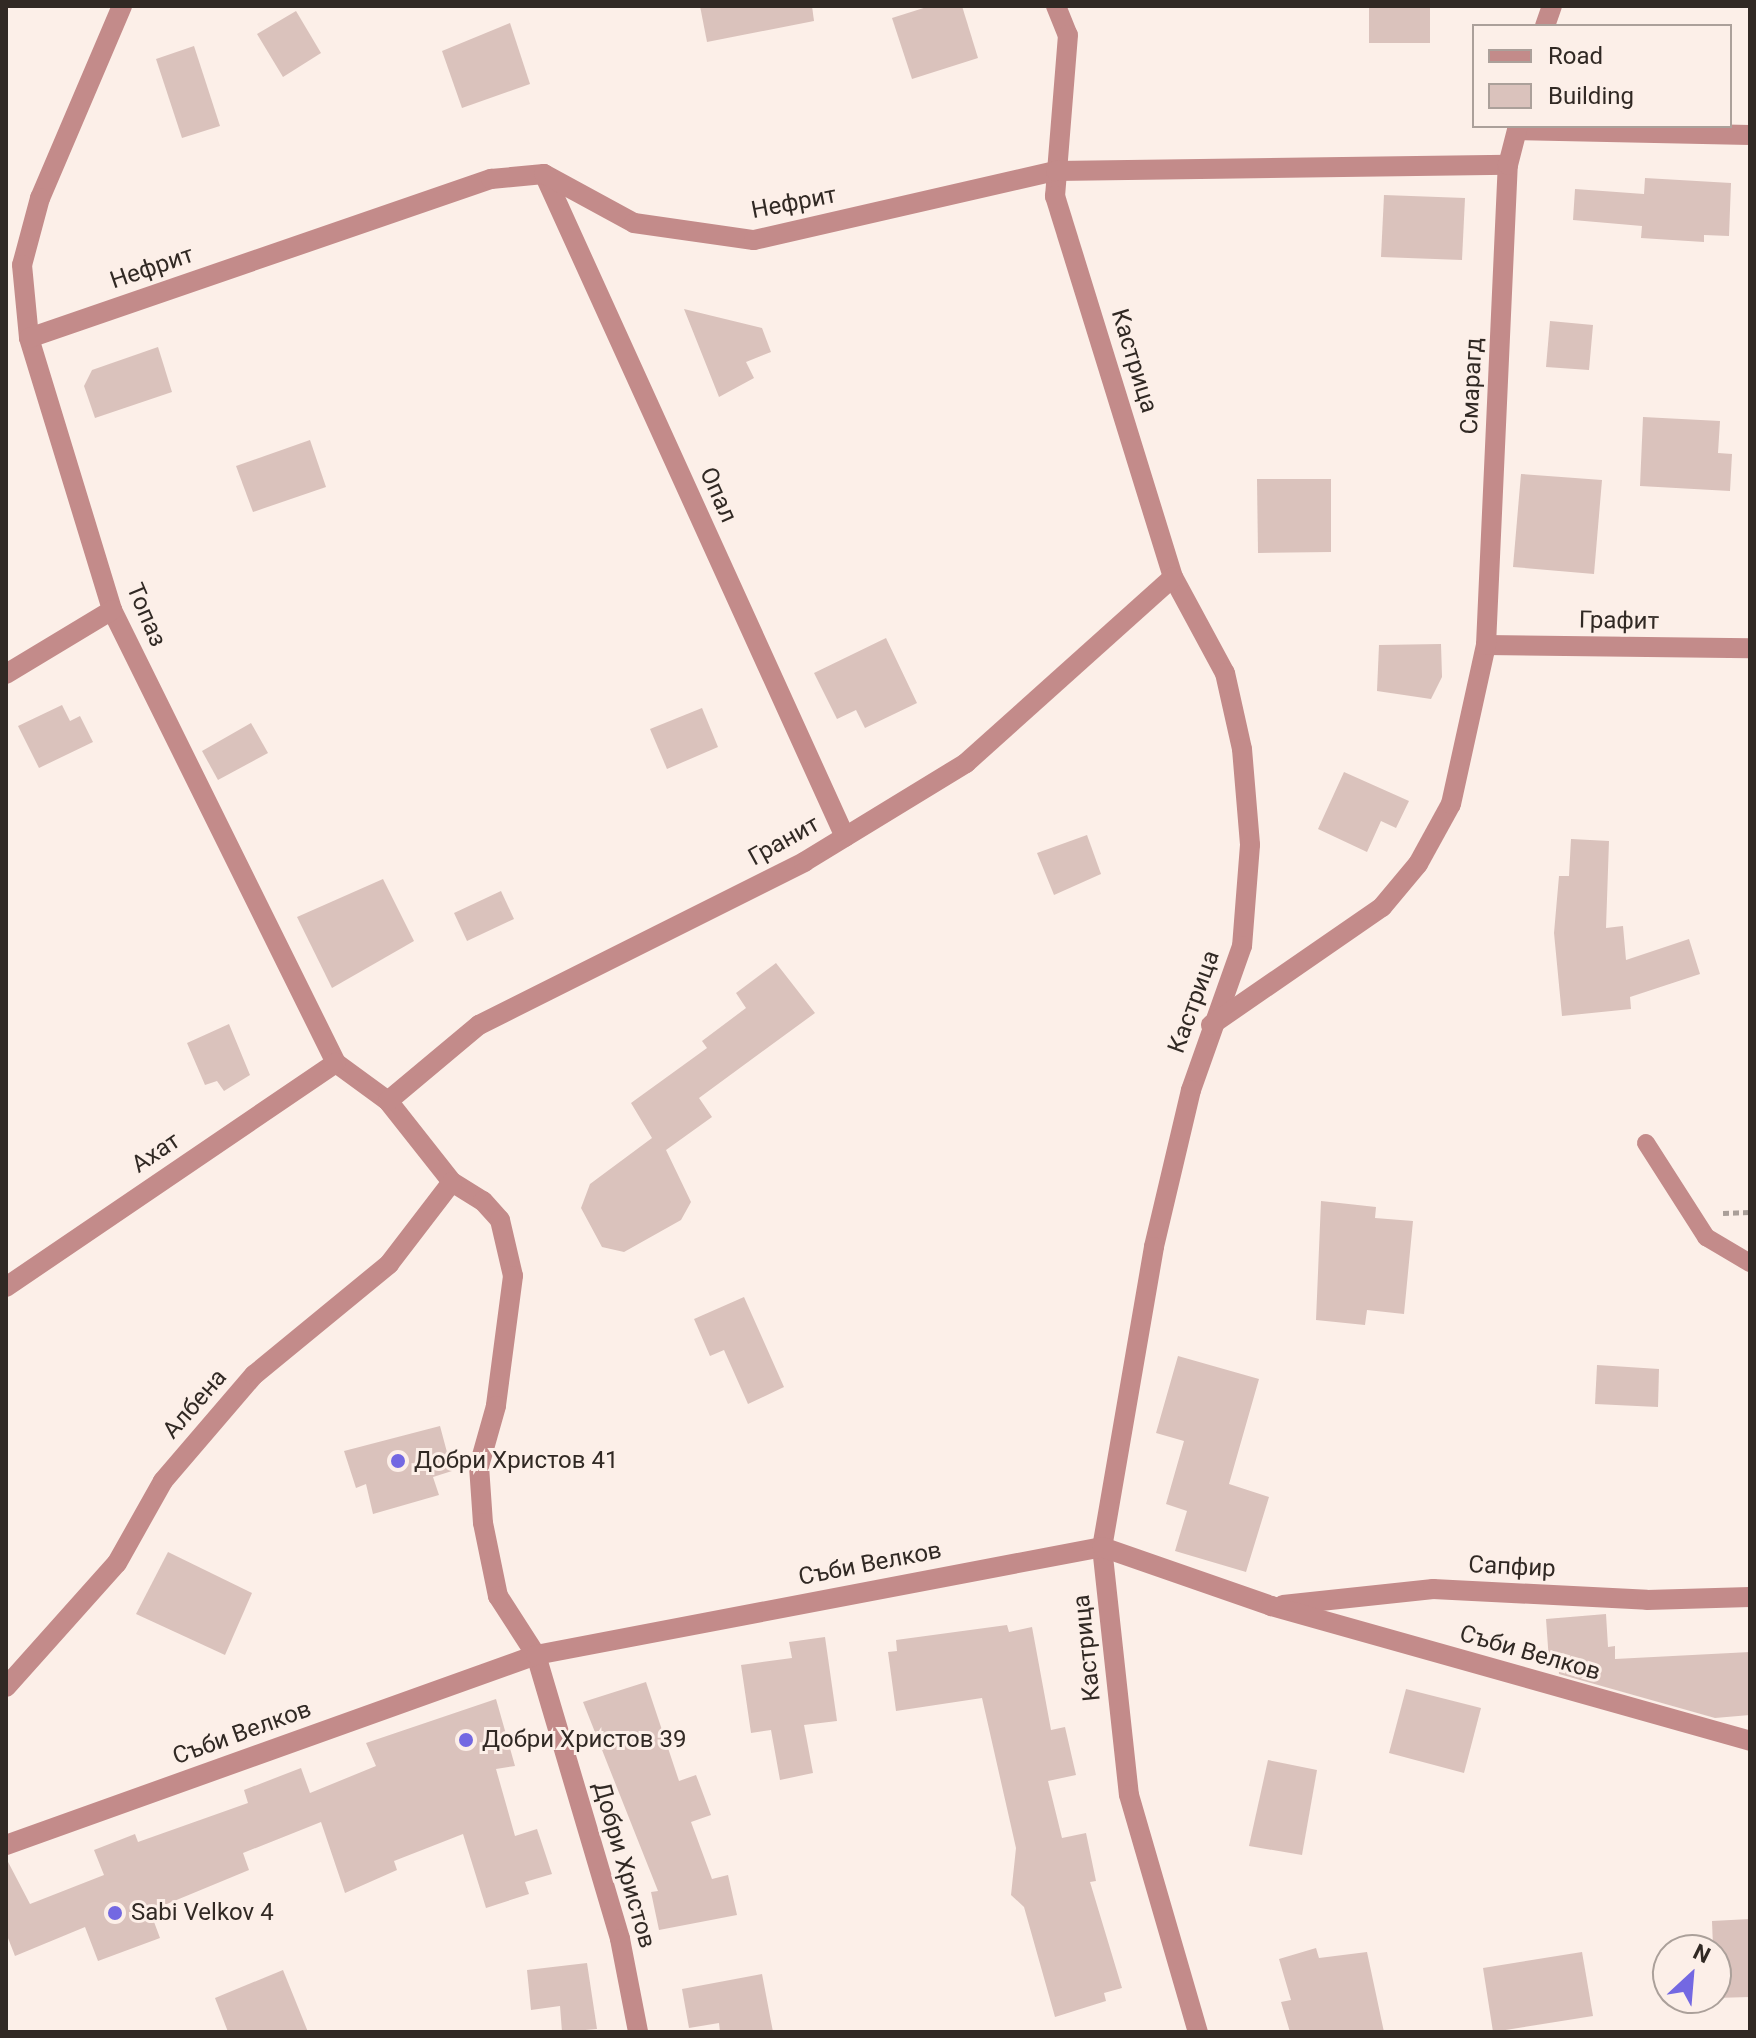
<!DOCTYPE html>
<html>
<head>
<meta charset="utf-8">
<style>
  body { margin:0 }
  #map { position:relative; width:1756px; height:2038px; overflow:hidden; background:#fcefe8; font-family:Roboto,sans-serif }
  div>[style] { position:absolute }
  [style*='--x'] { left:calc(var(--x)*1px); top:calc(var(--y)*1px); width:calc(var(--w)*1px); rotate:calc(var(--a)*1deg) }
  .building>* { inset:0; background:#dac2bc }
  .path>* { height:5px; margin-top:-2.5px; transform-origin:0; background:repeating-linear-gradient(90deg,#aa9f99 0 6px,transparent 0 10px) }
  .lane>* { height:18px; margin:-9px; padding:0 9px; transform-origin:9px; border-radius:9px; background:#c38b8a }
  .street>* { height:20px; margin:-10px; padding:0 10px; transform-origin:10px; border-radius:10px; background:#c38b8a }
  .dots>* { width:22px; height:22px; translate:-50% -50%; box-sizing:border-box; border:4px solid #fcefe8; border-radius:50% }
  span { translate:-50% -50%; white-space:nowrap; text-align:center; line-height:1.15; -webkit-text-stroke:6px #fcefe8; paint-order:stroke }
  .street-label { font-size:24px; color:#312924 }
  .poi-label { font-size:24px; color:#312924 }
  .left { translate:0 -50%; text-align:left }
  .frame { position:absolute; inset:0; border:8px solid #312924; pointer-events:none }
  .legend { position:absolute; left:1472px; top:24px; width:260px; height:104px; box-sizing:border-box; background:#fcefe8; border:2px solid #aba09a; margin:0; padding:10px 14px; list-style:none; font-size:24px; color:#312924 }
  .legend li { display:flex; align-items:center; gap:16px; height:40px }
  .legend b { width:40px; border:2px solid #aba09a }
  .north { position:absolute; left:1652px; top:1934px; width:80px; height:80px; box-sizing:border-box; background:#fcefe8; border:2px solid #aba09a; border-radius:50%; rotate:26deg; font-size:22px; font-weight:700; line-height:32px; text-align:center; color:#312924 }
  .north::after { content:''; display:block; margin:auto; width:28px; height:36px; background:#7368e2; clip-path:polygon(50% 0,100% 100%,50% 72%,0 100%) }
</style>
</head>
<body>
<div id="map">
  <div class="building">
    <div style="clip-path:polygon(700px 6px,812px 6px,814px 21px,707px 42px)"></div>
    <div style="clip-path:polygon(930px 6px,962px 6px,978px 58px,912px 79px,892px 18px)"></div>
    <div style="clip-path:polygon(1369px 6px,1430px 6px,1430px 43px,1369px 43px)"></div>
    <div style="clip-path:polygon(296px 11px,321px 53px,283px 77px,257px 34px)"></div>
    <div style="clip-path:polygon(510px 23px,530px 84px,462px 108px,442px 51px)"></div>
    <div style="clip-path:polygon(194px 46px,220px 126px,182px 138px,156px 59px)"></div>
    <div style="clip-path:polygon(1645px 178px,1731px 183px,1729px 236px,1704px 235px,1704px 242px,1641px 238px,1642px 226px,1573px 220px,1575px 189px,1644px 194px)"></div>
    <div style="clip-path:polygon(1384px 195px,1465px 198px,1462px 260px,1381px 257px)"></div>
    <div style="clip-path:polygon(684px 309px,762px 328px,771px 352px,746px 362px,754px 378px,719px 397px)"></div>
    <div style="clip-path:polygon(1550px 321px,1593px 325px,1589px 370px,1546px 367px)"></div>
    <div style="clip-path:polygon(158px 347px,172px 392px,95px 418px,84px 386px,92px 370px)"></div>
    <div style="clip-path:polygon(1643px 417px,1720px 421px,1718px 453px,1732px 454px,1730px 491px,1640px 486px)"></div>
    <div style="clip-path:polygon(310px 440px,326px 487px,253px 512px,236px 466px)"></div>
    <div style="clip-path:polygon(1521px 474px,1602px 480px,1594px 574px,1513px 567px)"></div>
    <div style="clip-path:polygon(1257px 479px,1331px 479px,1331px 552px,1258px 553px)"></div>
    <div style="clip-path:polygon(886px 638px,917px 703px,865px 728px,856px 710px,837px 719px,814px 673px)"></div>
    <div style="clip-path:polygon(1441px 644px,1442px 677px,1431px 699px,1377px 691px,1379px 645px)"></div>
    <div style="clip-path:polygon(62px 705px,70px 721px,80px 716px,93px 742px,39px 768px,18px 726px)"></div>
    <div style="clip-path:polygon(702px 708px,718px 747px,667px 769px,650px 729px)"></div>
    <div style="clip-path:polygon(251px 723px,268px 753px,218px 780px,202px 751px)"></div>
    <div style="clip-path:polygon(1344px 772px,1409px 801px,1396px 828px,1381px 821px,1367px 852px,1318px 829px)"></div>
    <div style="clip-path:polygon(1087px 835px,1101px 874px,1054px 895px,1037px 853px)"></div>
    <div style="clip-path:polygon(1571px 839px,1609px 841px,1606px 928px,1623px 926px,1626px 960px,1689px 939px,1700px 974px,1630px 997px,1631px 1009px,1562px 1016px,1554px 933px,1559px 876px,1569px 876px)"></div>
    <div style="clip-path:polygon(383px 879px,414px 941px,332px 988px,297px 917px)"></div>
    <div style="clip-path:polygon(501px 891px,514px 919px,467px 941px,454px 913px)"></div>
    <div style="clip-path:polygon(776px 963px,815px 1013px,699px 1098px,712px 1117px,666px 1150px,691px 1202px,681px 1220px,624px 1252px,602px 1247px,581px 1208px,590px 1184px,652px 1138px,631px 1103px,707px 1048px,702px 1041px,746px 1008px,736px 993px)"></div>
    <div style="clip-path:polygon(229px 1024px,250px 1075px,224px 1091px,217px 1081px,205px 1085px,187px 1043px)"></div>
    <div style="clip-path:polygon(1321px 1201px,1376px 1207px,1375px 1218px,1413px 1221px,1404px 1314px,1367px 1310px,1365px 1325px,1316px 1320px)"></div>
    <div style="clip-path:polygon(744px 1297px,784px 1387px,748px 1404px,724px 1350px,710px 1356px,694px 1319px)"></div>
    <div style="clip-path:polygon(1178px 1356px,1259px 1379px,1229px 1484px,1269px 1497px,1246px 1572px,1175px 1551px,1187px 1511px,1166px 1504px,1184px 1441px,1156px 1433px)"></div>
    <div style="clip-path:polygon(1597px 1365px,1659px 1369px,1658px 1407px,1595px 1404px)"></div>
    <div style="clip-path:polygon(440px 1426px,452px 1471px,433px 1477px,439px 1495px,373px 1514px,366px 1484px,356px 1488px,344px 1451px)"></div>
    <div style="clip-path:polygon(168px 1552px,252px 1593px,225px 1655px,136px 1614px)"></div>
    <div style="clip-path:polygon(1606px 1614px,1608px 1647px,1615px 1646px,1615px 1659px,1750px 1652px,1750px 1715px,1715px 1718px,1559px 1674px,1558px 1660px,1549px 1661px,1546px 1619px)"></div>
    <div style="clip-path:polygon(1007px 1625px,1009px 1632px,1032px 1627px,1051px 1730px,1065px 1727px,1076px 1775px,1048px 1781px,1062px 1838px,1086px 1833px,1096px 1881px,1090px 1882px,1122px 1988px,1104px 1993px,1106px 2001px,1055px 2017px,1024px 1907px,1011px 1895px,1016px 1848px,982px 1698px,896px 1711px,888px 1652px,897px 1651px,896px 1640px)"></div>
    <div style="clip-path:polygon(825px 1637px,837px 1721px,804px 1725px,813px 1773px,780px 1780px,771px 1730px,751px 1733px,741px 1665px,792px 1658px,789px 1642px)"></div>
    <div style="clip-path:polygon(646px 1682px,679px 1781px,696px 1775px,711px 1815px,691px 1822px,712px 1879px,728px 1875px,737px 1915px,659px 1930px,651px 1892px,658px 1891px,583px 1702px)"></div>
    <div style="clip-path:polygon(1406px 1689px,1481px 1708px,1464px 1773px,1389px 1753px)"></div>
    <div style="clip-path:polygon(496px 1699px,515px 1766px,496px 1769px,515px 1836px,537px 1829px,552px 1874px,525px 1882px,529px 1894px,486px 1908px,463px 1834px,394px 1861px,397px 1870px,345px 1893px,321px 1822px,243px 1853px,249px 1870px,150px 1911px,160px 1938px,98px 1961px,85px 1927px,15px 1956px,6px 1933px,6px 1858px,30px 1904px,104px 1875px,94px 1850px,135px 1834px,138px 1842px,248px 1803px,244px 1790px,301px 1768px,310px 1793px,376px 1766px,366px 1743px)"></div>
    <div style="clip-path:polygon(1268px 1760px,1317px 1770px,1302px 1855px,1249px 1846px)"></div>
    <div style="clip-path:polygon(1750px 1919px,1750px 1997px,1715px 1998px,1712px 1921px)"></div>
    <div style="clip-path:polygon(1316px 1948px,1319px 1958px,1367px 1952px,1384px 2032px,1290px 2032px,1281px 2002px,1291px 2000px,1279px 1959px)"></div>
    <div style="clip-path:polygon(1582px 1952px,1593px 2016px,1493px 2032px,1483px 1968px)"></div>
    <div style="clip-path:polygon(587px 1963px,597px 2029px,562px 2032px,560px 2006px,531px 2010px,527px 1970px)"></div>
    <div style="clip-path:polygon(283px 1970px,308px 2032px,228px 2032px,215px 1998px)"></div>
    <div style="clip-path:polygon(762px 1974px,773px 2032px,720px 2032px,719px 2023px,689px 2028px,682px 1989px)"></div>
  </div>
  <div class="path">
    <div style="--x:1723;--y:1213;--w:27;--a:-2"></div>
  </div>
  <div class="lane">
    <div style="--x:1646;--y:1143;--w:112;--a:57.4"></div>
    <div style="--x:1706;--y:1237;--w:51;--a:30.6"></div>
  </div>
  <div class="street">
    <div style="--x:122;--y:6;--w:209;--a:113.1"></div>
    <div style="--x:40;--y:198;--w:69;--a:105"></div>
    <div style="--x:22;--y:265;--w:73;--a:84.5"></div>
    <div style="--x:29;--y:338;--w:284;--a:73"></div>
    <div style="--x:112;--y:610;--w:505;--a:63.69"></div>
    <div style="--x:336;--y:1063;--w:64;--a:36.2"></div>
    <div style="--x:388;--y:1101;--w:103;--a:51.7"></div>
    <div style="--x:452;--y:1182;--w:36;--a:32"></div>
    <div style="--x:483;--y:1201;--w:25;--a:48"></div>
    <div style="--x:500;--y:1220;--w:57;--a:76.9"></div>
    <div style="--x:513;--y:1276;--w:131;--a:97.5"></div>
    <div style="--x:496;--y:1406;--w:62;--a:105.8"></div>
    <div style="--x:479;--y:1466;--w:57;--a:86"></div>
    <div style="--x:483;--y:1523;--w:75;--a:78.4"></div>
    <div style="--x:498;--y:1596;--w:70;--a:57.2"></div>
    <div style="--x:536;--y:1655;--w:296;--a:73.5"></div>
    <div style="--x:620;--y:1939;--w:95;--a:79"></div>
    <div style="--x:1056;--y:6;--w:31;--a:68"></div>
    <div style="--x:1068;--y:35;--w:162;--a:94.6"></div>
    <div style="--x:1055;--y:196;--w:399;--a:72.8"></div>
    <div style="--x:1173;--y:577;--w:109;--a:61.6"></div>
    <div style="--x:1225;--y:673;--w:78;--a:77.4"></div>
    <div style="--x:1242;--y:749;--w:96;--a:85.2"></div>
    <div style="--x:1250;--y:845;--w:101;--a:94.5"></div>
    <div style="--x:1242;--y:946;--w:153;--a:109.5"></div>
    <div style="--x:1191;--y:1090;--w:161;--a:103.3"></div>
    <div style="--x:1154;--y:1247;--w:304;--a:99.8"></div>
    <div style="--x:1102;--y:1547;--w:249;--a:83.8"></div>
    <div style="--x:1129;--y:1795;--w:247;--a:73.8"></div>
    <div style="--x:1545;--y:26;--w:21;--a:-71"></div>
    <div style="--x:1517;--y:130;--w:233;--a:1.2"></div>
    <div style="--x:544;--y:174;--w:728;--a:65.58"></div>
    <div style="--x:29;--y:338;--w:489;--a:-19"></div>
    <div style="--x:491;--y:179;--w:53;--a:-5.4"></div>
    <div style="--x:544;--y:174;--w:102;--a:28.6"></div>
    <div style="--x:634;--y:223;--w:121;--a:8.1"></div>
    <div style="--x:754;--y:240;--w:310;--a:-12.9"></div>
    <div style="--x:1056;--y:171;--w:452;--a:-0.8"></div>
    <div style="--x:1486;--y:645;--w:264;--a:0.7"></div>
    <div style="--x:6;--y:674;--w:124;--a:-31.1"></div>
    <div style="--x:1211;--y:1025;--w:208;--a:-34.6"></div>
    <div style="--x:1382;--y:907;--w:56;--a:-50.1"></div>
    <div style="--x:1418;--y:864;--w:68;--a:-61.2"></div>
    <div style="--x:1451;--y:804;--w:163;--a:-77.6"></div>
    <div style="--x:1486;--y:645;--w:481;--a:-87.4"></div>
    <div style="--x:1508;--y:165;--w:40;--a:-75.6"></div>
    <div style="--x:388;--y:1101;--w:119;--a:-39.9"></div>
    <div style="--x:479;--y:1025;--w:364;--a:-26.6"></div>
    <div style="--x:804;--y:862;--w:190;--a:-31.4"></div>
    <div style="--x:966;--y:763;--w:278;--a:-41.9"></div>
    <div style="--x:6;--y:1287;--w:399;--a:-34.2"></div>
    <div style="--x:1283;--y:1605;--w:151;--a:-6.1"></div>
    <div style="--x:1433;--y:1589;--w:214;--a:2.9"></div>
    <div style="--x:1647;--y:1600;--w:103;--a:-1.7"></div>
    <div style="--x:6;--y:1687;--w:166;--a:-48.2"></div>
    <div style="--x:117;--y:1563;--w:94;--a:-60.7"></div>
    <div style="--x:163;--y:1481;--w:140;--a:-49.4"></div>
    <div style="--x:254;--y:1375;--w:175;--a:-39.4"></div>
    <div style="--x:389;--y:1264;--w:103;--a:-52.5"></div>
    <div style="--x:6;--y:1845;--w:563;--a:-19.72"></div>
    <div style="--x:536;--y:1655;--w:576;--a:-10.8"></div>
    <div style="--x:1102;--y:1547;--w:179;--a:19.2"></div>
    <div style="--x:1271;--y:1606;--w:498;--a:15.7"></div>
  </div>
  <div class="dots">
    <div style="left:398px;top:1461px;background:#7368e2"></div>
    <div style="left:466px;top:1740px;background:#7368e2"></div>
    <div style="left:115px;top:1913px;background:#7368e2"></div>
  </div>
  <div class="street-label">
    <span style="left:794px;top:203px;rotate:-11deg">Нефрит</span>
    <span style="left:152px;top:268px;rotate:-19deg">Нефрит</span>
    <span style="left:1134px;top:361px;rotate:73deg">Кастрица</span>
    <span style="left:1472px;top:386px;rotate:-87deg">Смарагд</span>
    <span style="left:718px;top:495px;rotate:66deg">Опал</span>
    <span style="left:146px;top:615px;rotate:67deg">Топаз</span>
    <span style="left:1619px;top:621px;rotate:1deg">Графит</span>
    <span style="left:784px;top:841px;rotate:-29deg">Гранит</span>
    <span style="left:1194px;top:1002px;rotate:-70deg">Кастрица</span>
    <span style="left:156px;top:1153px;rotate:-34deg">Ахат</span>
    <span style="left:195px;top:1404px;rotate:-49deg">Албена</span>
    <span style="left:870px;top:1564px;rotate:-11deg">Съби Велков</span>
    <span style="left:1512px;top:1567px;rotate:3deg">Сапфир</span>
    <span style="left:1087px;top:1648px;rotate:-96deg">Кастрица</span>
    <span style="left:1530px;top:1653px;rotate:16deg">Съби Велков</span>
    <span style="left:242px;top:1733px;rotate:-20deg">Съби Велков</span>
    <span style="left:624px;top:1865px;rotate:74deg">Добри Христов</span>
  </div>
  <div class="poi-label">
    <span class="left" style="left:414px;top:1461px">Добри Христов 41</span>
    <span class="left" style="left:482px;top:1740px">Добри Христов 39</span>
    <span class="left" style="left:131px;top:1913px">Sabi Velkov 4</span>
  </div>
  <div class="frame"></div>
  <ul class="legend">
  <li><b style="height:10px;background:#c38b8a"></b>Road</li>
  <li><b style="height:22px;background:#dac2bc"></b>Building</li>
  </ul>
  <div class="north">N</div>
</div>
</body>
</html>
